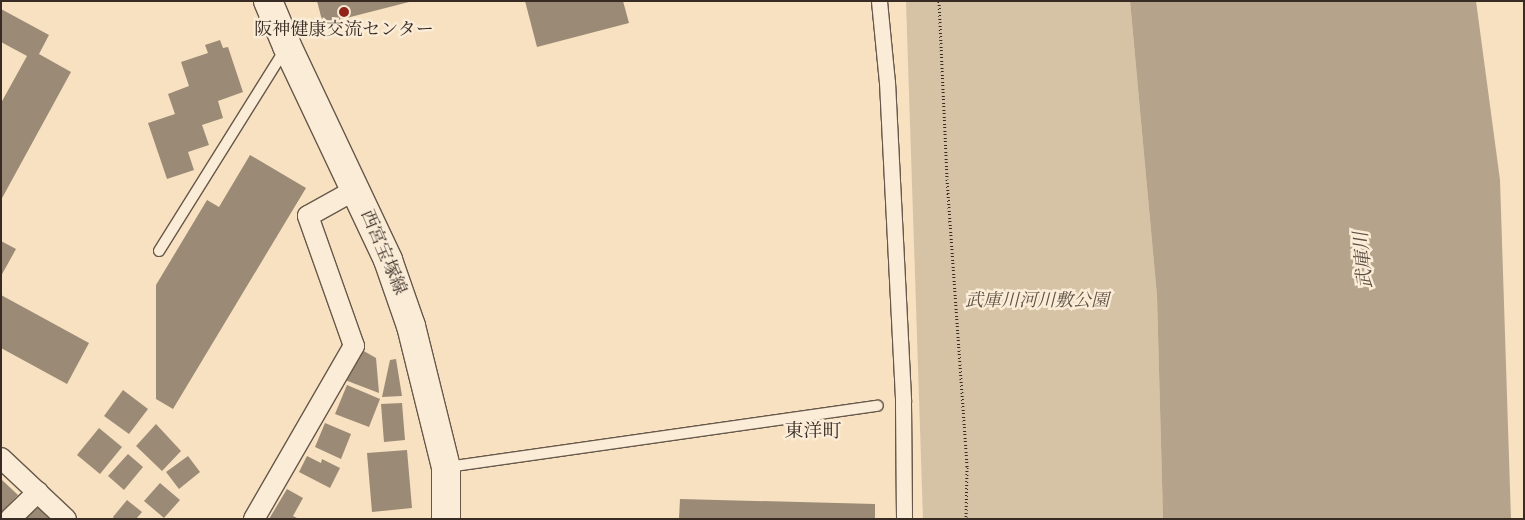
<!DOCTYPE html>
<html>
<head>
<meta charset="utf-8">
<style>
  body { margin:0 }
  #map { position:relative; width:1525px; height:520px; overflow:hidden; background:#f7e1c0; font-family:Vollkorn,"Noto Serif JP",serif }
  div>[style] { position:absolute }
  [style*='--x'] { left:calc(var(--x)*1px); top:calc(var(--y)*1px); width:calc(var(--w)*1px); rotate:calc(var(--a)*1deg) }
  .green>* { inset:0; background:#d6c2a5 }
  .water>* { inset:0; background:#b6a38b }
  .building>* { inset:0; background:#9b8a75 }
  .path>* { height:3px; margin-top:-1.5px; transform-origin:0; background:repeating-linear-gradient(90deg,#372b24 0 1px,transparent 0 3.5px) }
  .roads { filter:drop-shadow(1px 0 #67584b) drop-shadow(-1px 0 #67584b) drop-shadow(0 1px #67584b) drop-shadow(0 -1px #67584b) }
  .service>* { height:10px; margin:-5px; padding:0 5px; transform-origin:5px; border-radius:5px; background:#faecd6 }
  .pedestrian>* { height:15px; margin:-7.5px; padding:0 7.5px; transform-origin:7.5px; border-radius:7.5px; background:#faecd6 }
  .minor>* { height:20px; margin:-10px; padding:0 10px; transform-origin:10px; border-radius:10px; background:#faecd6 }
  .secondary>* { height:28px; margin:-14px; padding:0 14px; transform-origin:14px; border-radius:14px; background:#faecd6 }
  .dots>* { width:14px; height:14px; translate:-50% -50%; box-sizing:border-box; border:2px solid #faecd6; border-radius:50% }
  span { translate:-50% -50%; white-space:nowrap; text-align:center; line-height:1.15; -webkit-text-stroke:5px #faecd6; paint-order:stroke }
  .poi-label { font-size:18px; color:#372b24 }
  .street-label { font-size:18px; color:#372b24 }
  .park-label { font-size:18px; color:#5f5144; font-style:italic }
  .water-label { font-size:19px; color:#5d4f43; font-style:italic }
  .neighbourhood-label { font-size:19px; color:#372b24 }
  .frame { position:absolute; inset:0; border:2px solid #372b24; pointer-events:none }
</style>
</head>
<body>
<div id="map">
  <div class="green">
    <div style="clip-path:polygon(906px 1px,1130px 1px,1157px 296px,1163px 519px,923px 519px)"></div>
  </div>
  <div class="water">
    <div style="clip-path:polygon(1130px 1px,1476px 1px,1500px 180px,1511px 519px,1163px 519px,1157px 296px)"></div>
  </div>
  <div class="building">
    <div style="clip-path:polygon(317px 1px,409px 1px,409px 2px,323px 24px)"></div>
    <div style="clip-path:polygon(525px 1px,623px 1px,629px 23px,537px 47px)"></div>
    <div style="clip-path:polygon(1px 9px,49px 35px,39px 54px,71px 72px,1px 200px,1px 103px,27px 56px,1px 42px)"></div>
    <div style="clip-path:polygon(220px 40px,223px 48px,228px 47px,243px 92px,218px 101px,223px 118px,202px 125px,209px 145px,188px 152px,194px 170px,167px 179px,148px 123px,175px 114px,168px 94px,189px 86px,181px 62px,208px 53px,205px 45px)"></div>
    <div style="clip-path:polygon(250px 155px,306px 188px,173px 409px,156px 399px,156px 285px,207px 200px,219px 207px)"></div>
    <div style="clip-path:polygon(1px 241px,16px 249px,1px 276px)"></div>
    <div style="clip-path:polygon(1px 295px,89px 343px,67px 384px,1px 348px)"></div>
    <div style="clip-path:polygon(362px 350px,376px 358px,379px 393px,345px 380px)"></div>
    <div style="clip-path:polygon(396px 359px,402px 396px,382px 397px,390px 360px)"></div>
    <div style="clip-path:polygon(347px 385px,380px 399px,369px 427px,335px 414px)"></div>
    <div style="clip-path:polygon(123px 390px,148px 409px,129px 434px,104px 416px)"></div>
    <div style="clip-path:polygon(402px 403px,405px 440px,384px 442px,381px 404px)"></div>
    <div style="clip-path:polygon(325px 423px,351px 434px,341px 459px,315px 447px)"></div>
    <div style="clip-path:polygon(156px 424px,181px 451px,162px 471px,136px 446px)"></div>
    <div style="clip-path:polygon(99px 428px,122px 447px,100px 474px,77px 455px)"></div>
    <div style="clip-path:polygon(407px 450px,412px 508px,372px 512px,367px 453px)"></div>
    <div style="clip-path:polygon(128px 454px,143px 467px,124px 490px,108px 476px)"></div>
    <div style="clip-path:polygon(188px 456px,200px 472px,179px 489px,166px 472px)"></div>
    <div style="clip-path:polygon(307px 456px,321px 463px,322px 459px,340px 468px,330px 488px,299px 472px)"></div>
    <div style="clip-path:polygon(2px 480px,18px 495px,1px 513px,1px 481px)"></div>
    <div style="clip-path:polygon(160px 483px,180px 500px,164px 518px,144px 501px)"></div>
    <div style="clip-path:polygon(287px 489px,303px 498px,293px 516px,299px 519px,269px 519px)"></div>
    <div style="clip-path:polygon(680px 499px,875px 504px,875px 519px,679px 519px)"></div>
    <div style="clip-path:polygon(127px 500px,142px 512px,136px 519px,114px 519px,113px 517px)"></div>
    <div style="clip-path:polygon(37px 506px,50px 519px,24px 519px)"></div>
  </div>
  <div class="path">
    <div style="--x:939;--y:1;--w:178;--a:87.4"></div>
    <div style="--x:947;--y:179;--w:289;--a:86"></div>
    <div style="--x:967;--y:467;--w:52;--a:91.1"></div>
  </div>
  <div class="roads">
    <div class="service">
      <div style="--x:159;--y:251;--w:238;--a:-58"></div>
      <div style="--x:447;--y:467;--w:435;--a:-8.1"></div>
    </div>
    <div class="pedestrian">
      <div style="--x:879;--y:1;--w:81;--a:84.4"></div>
      <div style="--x:887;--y:82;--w:320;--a:87.1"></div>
      <div style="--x:903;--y:402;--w:117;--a:89.5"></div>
    </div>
    <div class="minor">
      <div style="--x:1;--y:458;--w:89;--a:43.2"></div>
      <div style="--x:10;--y:519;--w:39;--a:-44"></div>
      <div style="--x:254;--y:519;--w:200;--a:-60"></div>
      <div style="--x:354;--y:346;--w:138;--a:-109.5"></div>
      <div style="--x:308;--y:216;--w:54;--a:-29"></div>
    </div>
    <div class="secondary">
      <div style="--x:268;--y:1;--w:49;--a:67.1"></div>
      <div style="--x:287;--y:46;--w:237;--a:64.7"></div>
      <div style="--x:388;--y:260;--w:70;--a:70.8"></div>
      <div style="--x:411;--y:326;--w:145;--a:76.1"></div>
      <div style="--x:446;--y:467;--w:52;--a:90"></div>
    </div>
  </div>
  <div class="dots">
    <div style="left:344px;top:12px;background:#8f2418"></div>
  </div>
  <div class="poi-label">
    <span style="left:344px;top:31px">阪神健康交流センター</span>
  </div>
  <div class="street-label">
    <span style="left:382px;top:253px;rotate:67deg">西宮宝塚線</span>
  </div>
  <div class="park-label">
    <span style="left:1037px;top:302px">武庫川河川敷公園</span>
  </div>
  <div class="water-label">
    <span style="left:1365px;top:260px;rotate:-95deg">武庫川</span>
  </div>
  <div class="neighbourhood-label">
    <span style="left:813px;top:433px">東洋町</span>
  </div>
  <div class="frame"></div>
</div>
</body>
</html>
